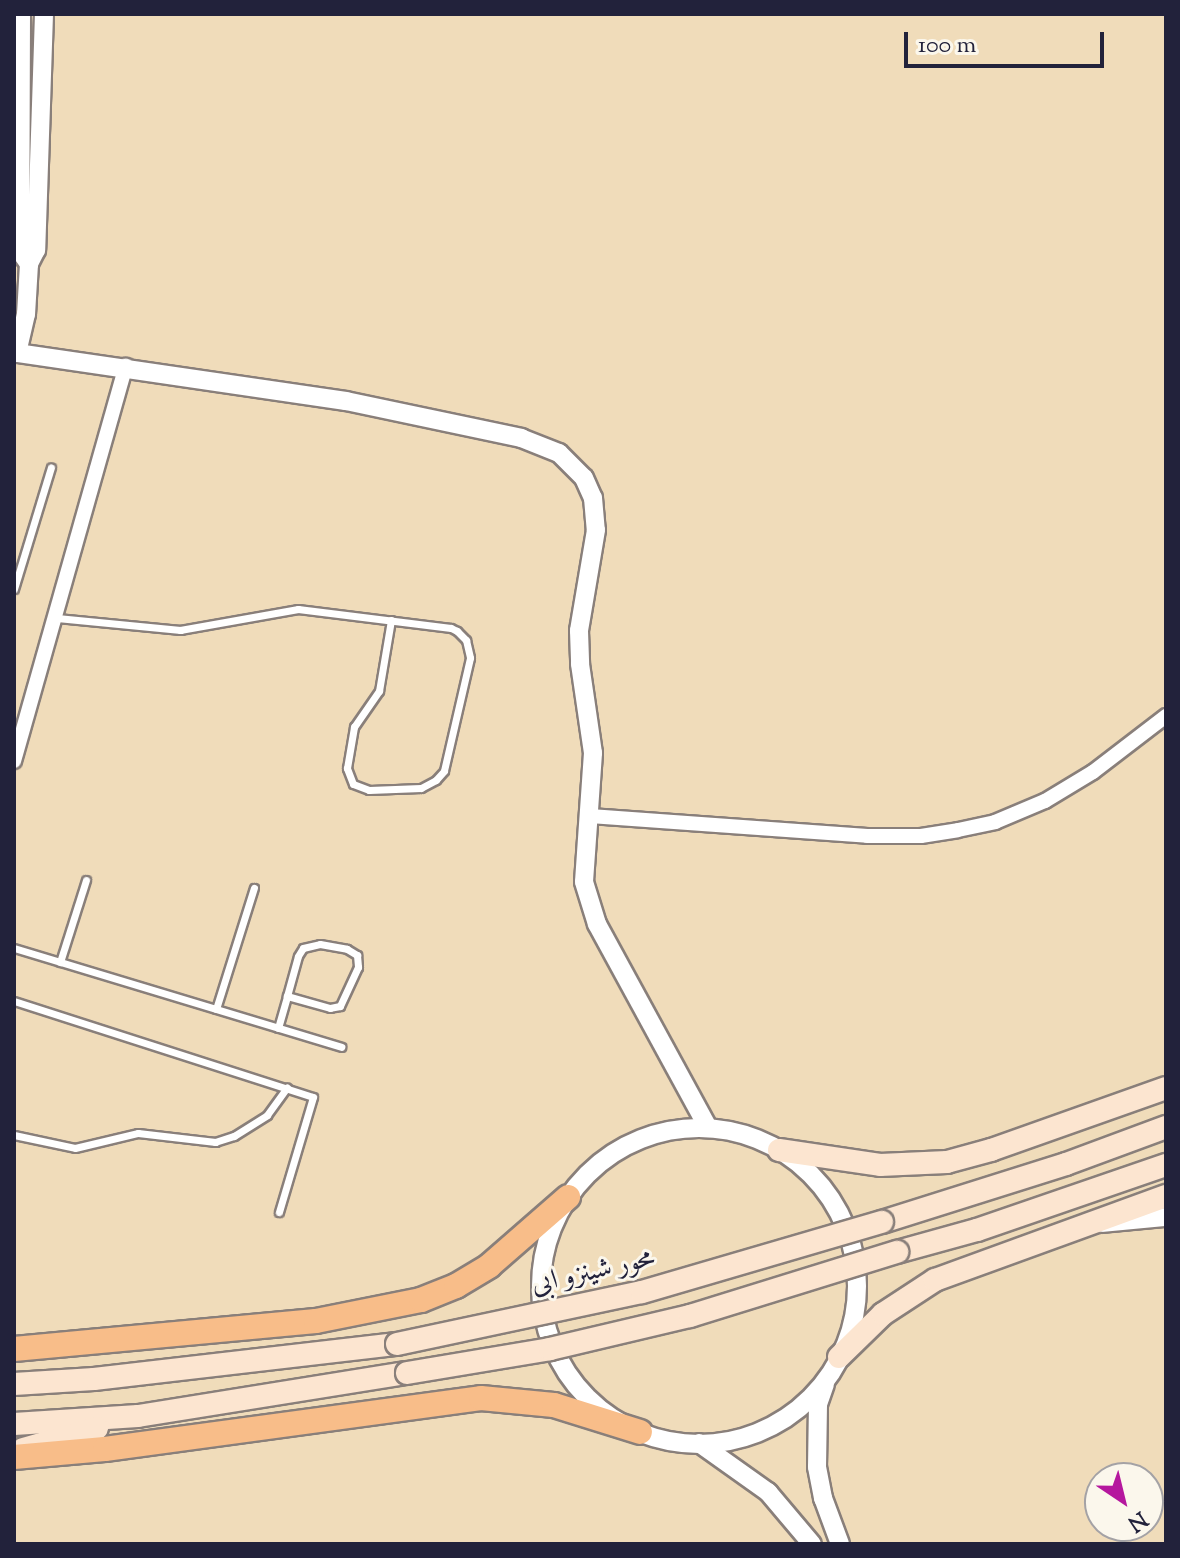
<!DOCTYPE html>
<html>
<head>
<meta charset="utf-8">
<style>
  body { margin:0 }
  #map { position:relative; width:1180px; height:1558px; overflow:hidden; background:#f0dcba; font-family:"Sorts Mill Goudy",Amiri,serif }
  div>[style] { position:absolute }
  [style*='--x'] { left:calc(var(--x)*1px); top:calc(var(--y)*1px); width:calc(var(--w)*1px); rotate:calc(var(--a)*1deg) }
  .roads { filter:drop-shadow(2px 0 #897f7a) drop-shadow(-2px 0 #897f7a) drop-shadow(0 2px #897f7a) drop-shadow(0 -2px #897f7a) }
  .service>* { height:7px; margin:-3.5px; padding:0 3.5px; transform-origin:3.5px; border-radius:3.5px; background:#fff }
  .minor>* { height:14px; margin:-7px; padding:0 7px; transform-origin:7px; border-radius:7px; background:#fff }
  .tertiary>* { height:18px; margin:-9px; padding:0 9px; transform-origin:9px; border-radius:9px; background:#fff }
  .tertiary>.ring { margin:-9px; padding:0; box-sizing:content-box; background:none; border:18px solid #fff; border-radius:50% }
  .secondary>* { height:22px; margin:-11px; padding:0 11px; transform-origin:11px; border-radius:11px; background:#fce5d0 }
  .trunk>* { height:24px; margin:-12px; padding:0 12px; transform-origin:12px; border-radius:12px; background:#f8bd89 }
  .bridges { filter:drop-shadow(2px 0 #897f7a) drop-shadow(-2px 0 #897f7a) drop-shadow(0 2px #897f7a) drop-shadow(0 -2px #897f7a) }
  .secondary-bridge>* { height:22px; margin:-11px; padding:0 11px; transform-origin:11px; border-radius:11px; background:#fce5d0 }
  span { translate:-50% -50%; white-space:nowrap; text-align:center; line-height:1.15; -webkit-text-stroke:6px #fbf7ec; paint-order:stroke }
  .street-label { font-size:28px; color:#22223b }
  .frame { position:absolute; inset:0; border:16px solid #22223b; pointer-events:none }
  .north { position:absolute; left:1084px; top:1462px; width:80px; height:80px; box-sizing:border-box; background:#fbf7ec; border:2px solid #a4a2a5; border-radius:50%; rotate:145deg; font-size:22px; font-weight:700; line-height:32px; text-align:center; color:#22223b }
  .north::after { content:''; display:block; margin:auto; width:28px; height:36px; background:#b5179e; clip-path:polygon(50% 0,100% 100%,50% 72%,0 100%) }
  .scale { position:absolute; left:904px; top:32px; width:200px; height:36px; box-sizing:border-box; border:4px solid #22223b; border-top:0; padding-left:10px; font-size:24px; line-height:28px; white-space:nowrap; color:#22223b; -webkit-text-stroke:6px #fbf7ec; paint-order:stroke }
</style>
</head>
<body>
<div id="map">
  <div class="roads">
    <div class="service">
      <div style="--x:14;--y:589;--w:127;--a:-73.1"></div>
      <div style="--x:57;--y:618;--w:124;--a:5.6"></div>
      <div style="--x:180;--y:630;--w:120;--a:-10.1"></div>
      <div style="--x:298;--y:609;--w:154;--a:7.1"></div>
      <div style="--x:451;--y:628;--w:7;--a:27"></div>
      <div style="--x:457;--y:631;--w:13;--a:45"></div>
      <div style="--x:466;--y:640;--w:18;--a:77"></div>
      <div style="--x:470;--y:658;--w:116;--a:103"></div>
      <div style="--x:444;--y:771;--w:12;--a:132"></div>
      <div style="--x:436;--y:780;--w:17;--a:152"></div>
      <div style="--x:421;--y:788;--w:52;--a:177.8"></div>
      <div style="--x:369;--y:790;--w:17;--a:-159"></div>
      <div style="--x:353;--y:784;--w:17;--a:-111"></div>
      <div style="--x:347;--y:768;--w:42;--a:-80.3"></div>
      <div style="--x:354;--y:727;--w:44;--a:-55.2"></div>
      <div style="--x:379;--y:691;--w:72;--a:-80.4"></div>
      <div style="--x:14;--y:948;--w:342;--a:16.8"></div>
      <div style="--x:60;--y:962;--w:86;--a:-72.4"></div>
      <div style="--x:14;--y:1001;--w:314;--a:17.8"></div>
      <div style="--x:313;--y:1097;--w:120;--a:106.5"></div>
      <div style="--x:216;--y:1009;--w:127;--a:-72.6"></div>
      <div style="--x:278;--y:1028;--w:33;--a:-74"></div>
      <div style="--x:287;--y:996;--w:41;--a:-74.6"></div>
      <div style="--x:298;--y:956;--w:9;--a:-58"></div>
      <div style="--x:303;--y:948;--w:17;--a:-13"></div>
      <div style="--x:320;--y:944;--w:27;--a:10"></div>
      <div style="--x:347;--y:949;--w:12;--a:31"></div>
      <div style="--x:357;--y:955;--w:12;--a:85"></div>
      <div style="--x:358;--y:967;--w:43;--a:114.8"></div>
      <div style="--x:340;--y:1006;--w:10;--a:169"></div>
      <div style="--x:330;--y:1008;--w:45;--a:-164.4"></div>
      <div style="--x:14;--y:1135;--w:62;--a:12"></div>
      <div style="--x:75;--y:1148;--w:65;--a:-13.4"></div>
      <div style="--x:138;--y:1133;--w:78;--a:6.7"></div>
      <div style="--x:215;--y:1142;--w:20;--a:-18"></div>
      <div style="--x:234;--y:1136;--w:39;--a:-32"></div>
      <div style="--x:267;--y:1115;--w:34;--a:-54"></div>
    </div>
    <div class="minor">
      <div style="--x:14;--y:761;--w:411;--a:-74.2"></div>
      <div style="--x:590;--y:816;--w:278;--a:4.1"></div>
      <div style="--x:867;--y:836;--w:54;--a:0"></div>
      <div style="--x:921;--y:836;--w:37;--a:-9"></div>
      <div style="--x:958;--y:830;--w:38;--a:-12"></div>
      <div style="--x:995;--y:822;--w:54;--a:-22.8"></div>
      <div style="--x:1045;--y:801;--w:56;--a:-31.1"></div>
      <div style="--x:1093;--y:772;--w:92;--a:-37.5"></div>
    </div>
    <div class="tertiary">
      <div style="--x:21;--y:14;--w:237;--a:90.2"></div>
      <div style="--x:20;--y:251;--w:16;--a:55"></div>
      <div style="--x:44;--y:14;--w:236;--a:91.9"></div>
      <div style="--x:36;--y:250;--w:16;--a:117"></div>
      <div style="--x:29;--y:264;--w:50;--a:93.4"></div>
      <div style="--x:26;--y:314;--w:40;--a:103"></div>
      <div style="--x:17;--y:353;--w:332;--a:8.3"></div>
      <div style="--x:346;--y:401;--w:179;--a:11.9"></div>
      <div style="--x:521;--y:438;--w:41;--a:21.5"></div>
      <div style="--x:559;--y:453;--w:35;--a:45"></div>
      <div style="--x:584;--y:478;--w:22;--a:66"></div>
      <div style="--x:593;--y:498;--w:32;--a:85"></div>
      <div style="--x:596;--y:530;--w:102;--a:99.6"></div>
      <div style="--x:579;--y:631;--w:33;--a:88"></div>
      <div style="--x:580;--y:664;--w:90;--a:81.7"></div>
      <div style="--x:593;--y:753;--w:129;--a:94"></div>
      <div style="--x:584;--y:882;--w:44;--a:72.8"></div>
      <div style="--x:597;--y:924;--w:232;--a:61.4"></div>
      <div class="ring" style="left:541px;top:1128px;width:298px;height:298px"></div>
      <div style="--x:1102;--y:1223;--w:64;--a:-5.4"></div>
      <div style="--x:825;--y:1384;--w:21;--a:109"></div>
      <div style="--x:818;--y:1404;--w:63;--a:90.9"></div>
      <div style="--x:817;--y:1467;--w:32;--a:79"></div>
      <div style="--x:823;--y:1498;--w:49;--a:69.7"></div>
      <div style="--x:699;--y:1443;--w:85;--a:35.4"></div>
      <div style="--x:768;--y:1492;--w:68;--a:49.8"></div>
    </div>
    <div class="secondary">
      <div style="--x:779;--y:1150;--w:102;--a:8.4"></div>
      <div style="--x:880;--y:1165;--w:67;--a:-2.6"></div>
      <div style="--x:947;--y:1162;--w:46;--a:-15.3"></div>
      <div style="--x:991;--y:1150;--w:186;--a:-19.5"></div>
      <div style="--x:882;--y:1222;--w:193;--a:-17.5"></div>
      <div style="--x:1066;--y:1164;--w:107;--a:-20.3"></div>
      <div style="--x:897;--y:1252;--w:83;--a:-15.4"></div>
      <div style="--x:977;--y:1230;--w:200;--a:-19"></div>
      <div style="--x:839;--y:1357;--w:62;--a:-44.3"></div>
      <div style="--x:883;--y:1314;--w:62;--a:-33.2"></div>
      <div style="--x:935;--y:1280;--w:246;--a:-20"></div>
      <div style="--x:14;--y:1384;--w:80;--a:-3.6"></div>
      <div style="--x:94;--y:1379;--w:305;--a:-6.6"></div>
      <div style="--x:14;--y:1424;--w:124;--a:-3.7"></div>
      <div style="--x:138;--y:1416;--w:272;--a:-9.1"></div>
      <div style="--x:23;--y:1449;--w:77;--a:-15.8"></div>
    </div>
    <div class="trunk">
      <div style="--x:14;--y:1349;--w:303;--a:-5.3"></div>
      <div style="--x:316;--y:1321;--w:107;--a:-11.3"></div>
      <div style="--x:421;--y:1300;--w:38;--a:-22"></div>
      <div style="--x:456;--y:1286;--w:39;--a:-31"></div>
      <div style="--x:489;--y:1266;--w:105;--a:-41.1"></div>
      <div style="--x:14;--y:1457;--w:91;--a:-5"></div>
      <div style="--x:105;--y:1449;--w:379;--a:-7.7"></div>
      <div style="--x:481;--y:1398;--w:73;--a:5.5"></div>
      <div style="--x:554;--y:1405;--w:90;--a:17.4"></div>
    </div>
  </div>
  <div class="bridges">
    <div class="secondary-bridge">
      <div style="--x:397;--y:1344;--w:250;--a:-12"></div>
      <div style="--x:642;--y:1292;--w:250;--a:-16.3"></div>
      <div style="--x:407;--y:1373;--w:145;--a:-9.5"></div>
      <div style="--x:550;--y:1349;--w:144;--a:-13.3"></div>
      <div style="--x:690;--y:1316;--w:217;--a:-17.2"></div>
    </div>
  </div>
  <div class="street-label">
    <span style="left:593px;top:1272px;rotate:-13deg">محور شينزو ابى</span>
  </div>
  <div class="frame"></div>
  <div class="north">N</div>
  <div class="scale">100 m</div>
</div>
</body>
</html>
